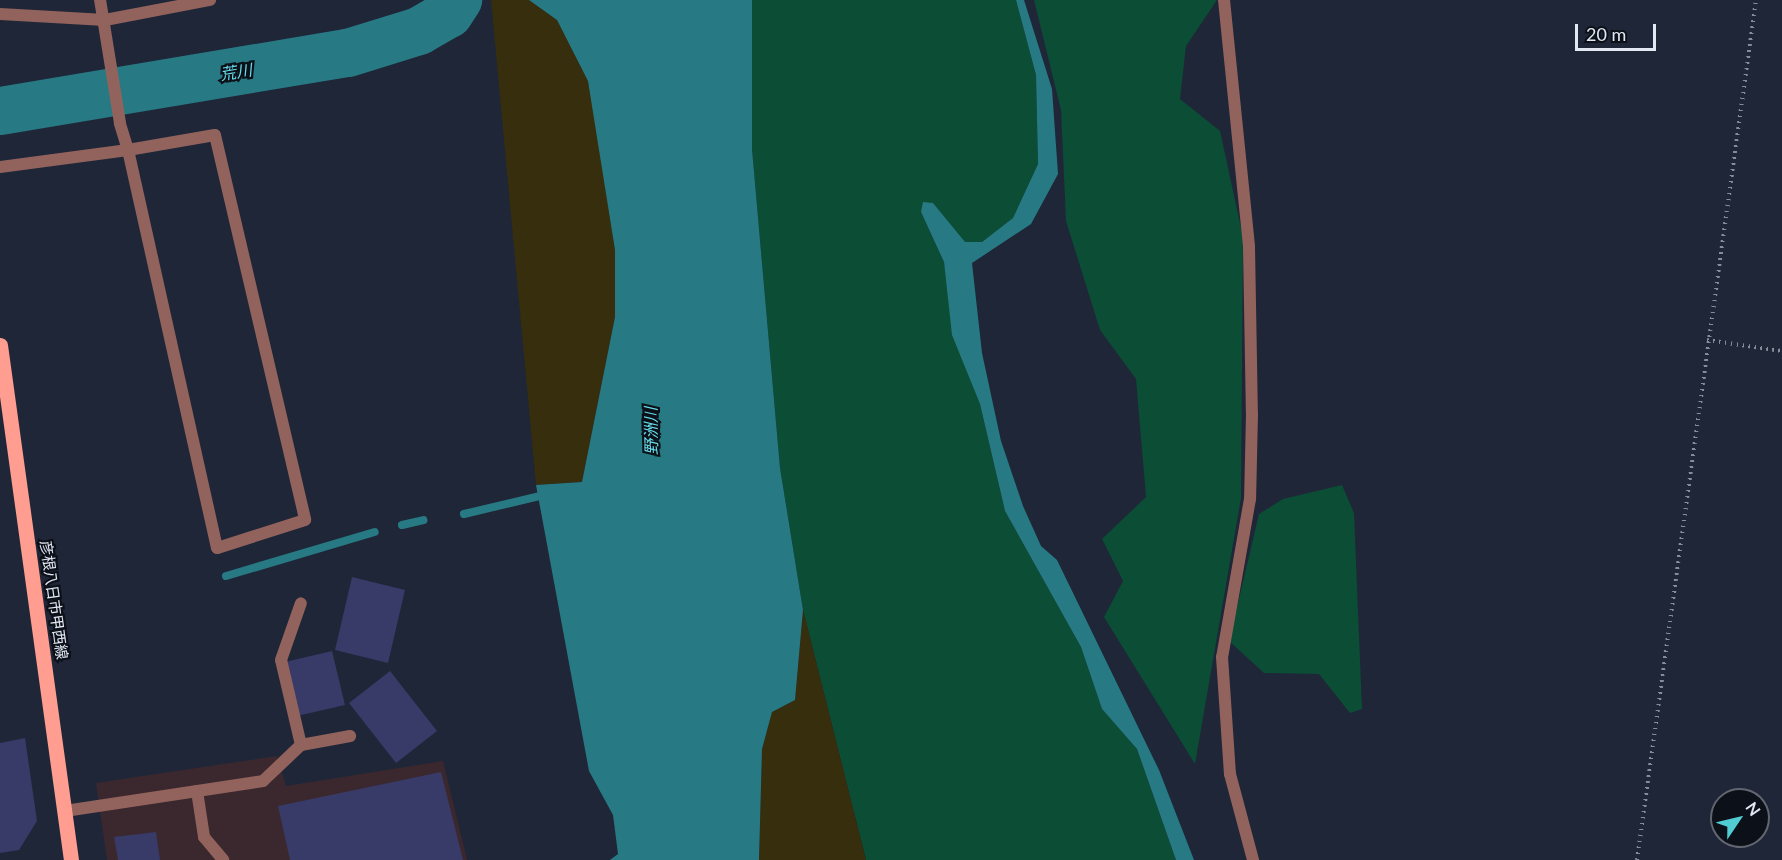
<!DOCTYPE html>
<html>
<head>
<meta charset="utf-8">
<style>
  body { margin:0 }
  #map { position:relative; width:1782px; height:860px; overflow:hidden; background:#1f2638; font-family:Lato,"Noto Sans JP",sans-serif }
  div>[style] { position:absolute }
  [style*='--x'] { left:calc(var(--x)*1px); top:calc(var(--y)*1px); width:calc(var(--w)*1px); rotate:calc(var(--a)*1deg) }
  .industrial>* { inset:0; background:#3b282f }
  .green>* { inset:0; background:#0b4d35 }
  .sand>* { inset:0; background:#362e0d }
  .water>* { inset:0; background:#277a83 }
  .stream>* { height:8px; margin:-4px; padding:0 4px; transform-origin:4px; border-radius:4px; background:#277a83 }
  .river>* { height:48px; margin:-24px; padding:0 24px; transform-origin:24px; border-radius:24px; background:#277a83 }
  .building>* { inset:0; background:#383a68 }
  .path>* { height:4px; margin-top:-2px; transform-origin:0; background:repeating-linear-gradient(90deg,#858c9a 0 1.5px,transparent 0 6px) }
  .lane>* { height:12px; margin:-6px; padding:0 6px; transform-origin:6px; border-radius:6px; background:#92635c }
  .street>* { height:12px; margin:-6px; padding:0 6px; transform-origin:6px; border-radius:6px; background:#92635c }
  .primary>* { height:15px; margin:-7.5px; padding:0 7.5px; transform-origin:7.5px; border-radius:7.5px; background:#fe9d90 }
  span { translate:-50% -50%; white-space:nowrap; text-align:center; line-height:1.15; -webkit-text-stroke:4.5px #0c1018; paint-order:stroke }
  .street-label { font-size:15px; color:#e1e7f3 }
  .water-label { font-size:16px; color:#68dfed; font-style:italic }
  .north { position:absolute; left:1710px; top:788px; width:60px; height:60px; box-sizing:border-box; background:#0c1018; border:2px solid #616670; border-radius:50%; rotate:55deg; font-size:16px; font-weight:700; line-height:24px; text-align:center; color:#e1e7f3 }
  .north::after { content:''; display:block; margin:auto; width:21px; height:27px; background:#51ccd3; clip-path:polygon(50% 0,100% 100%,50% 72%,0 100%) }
  .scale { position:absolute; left:1575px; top:24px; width:81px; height:27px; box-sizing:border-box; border:3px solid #e1e7f3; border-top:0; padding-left:8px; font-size:18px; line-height:21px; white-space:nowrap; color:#e1e7f3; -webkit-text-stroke:4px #0c1018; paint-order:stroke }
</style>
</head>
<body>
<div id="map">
  <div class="industrial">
    <div style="clip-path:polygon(277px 756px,286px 786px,443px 761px,467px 860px,107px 860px,96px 783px)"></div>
  </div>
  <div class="green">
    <div style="clip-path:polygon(752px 0,1016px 0,1036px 75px,1038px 164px,1013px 218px,982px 242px,964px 242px,933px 203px,921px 212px,944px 262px,953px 335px,980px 404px,1005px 511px,1081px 647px,1102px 709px,1137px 749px,1176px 860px,866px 860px,803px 610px,780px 468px,752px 149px)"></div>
    <div style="clip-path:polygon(1034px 0,1217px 0,1186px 46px,1180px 99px,1220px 131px,1243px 237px,1241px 498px,1195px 764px,1104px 617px,1123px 581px,1102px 539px,1146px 497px,1136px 379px,1100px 330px,1066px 221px,1061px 110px)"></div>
    <div style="clip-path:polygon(1342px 485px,1354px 513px,1362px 709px,1350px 713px,1319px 674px,1264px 673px,1229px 641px,1259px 514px,1283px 499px)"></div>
  </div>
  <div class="sand">
    <div style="clip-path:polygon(491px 0,529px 0,557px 20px,588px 81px,596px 124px,615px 250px,615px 317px,582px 482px,536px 485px)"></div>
    <div style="clip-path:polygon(803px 610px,866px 860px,759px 860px,762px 749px,772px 712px,795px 700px)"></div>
  </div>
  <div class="water">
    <div style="clip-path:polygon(529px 0,752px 0,752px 149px,780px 468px,803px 610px,795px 700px,772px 712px,762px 749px,759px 860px,610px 860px,618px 854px,613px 815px,589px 771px,536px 485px,582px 482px,615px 317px,615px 250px,588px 81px,557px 20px)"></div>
    <div style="clip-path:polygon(1016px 0,1024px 0,1052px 89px,1058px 174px,1031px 224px,972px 263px,982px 353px,1001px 441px,1023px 506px,1041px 546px,1057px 560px,1159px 770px,1194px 860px,1176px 860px,1137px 749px,1102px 709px,1081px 647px,1005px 511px,980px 404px,952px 335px,944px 262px,921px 212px,923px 202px,933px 203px,965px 242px,982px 242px,1013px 218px,1038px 164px,1036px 75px)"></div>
  </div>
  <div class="stream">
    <div style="--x:464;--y:514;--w:86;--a:-13.4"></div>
    <div style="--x:402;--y:525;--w:22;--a:-13"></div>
    <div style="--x:226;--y:576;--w:155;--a:-16.5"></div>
  </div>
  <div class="river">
    <div style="--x:0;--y:111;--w:353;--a:-9.5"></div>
    <div style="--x:348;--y:53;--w:74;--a:-17.2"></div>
    <div style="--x:419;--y:31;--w:34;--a:-30"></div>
    <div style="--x:449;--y:14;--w:17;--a:-57"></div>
  </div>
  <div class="building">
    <div style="clip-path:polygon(352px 577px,405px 590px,388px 663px,335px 650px)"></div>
    <div style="clip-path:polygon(332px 651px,345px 705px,297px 716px,285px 662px)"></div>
    <div style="clip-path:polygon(390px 671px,437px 731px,396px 763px,349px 703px)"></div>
    <div style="clip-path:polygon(25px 738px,37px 821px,19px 850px,0 853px,0 743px)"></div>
    <div style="clip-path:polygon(441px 772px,463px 860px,290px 860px,278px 806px)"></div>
    <div style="clip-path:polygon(156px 832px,160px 860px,118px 860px,114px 837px)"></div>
  </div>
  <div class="path">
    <div style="--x:1707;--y:340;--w:76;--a:8.3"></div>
    <div style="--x:1637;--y:860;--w:868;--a:-82.12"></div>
  </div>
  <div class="lane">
    <div style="--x:301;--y:745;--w:87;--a:-103.2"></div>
    <div style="--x:281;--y:660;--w:60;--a:-70.7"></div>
    <div style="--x:197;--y:791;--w:47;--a:81.3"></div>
    <div style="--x:204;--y:837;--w:30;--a:50"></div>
    <div style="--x:65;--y:811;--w:200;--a:-8.6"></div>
    <div style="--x:263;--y:781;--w:52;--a:-43.5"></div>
    <div style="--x:301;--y:745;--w:50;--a:-10.4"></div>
  </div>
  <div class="street">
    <div style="--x:1224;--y:0;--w:248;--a:84.2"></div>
    <div style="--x:1249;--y:247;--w:167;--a:89"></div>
    <div style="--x:1252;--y:414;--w:85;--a:91.3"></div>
    <div style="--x:1250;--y:499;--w:160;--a:100"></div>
    <div style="--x:1222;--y:657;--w:117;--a:86.1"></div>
    <div style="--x:1230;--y:774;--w:89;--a:75"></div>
    <div style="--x:0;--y:14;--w:105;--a:3.3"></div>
    <div style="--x:105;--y:20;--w:107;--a:-10.8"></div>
    <div style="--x:0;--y:167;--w:129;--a:-7.6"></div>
    <div style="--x:128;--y:150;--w:88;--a:-9.8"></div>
    <div style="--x:215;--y:135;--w:395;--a:76.8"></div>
    <div style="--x:305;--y:520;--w:92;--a:162.3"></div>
    <div style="--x:217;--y:548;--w:408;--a:-102.6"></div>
    <div style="--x:128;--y:150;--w:28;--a:-107"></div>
    <div style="--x:120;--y:123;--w:125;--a:-99.2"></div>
  </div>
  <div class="primary">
    <div style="--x:0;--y:345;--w:520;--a:82.15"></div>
  </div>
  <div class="street-label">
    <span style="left:54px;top:600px;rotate:82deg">彦根八日市甲西線</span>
  </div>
  <div class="water-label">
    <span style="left:236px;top:72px;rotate:-9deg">荒川</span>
    <span style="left:651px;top:431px;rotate:-91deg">野洲川</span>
  </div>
  <div class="north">N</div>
  <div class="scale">20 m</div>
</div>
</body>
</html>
